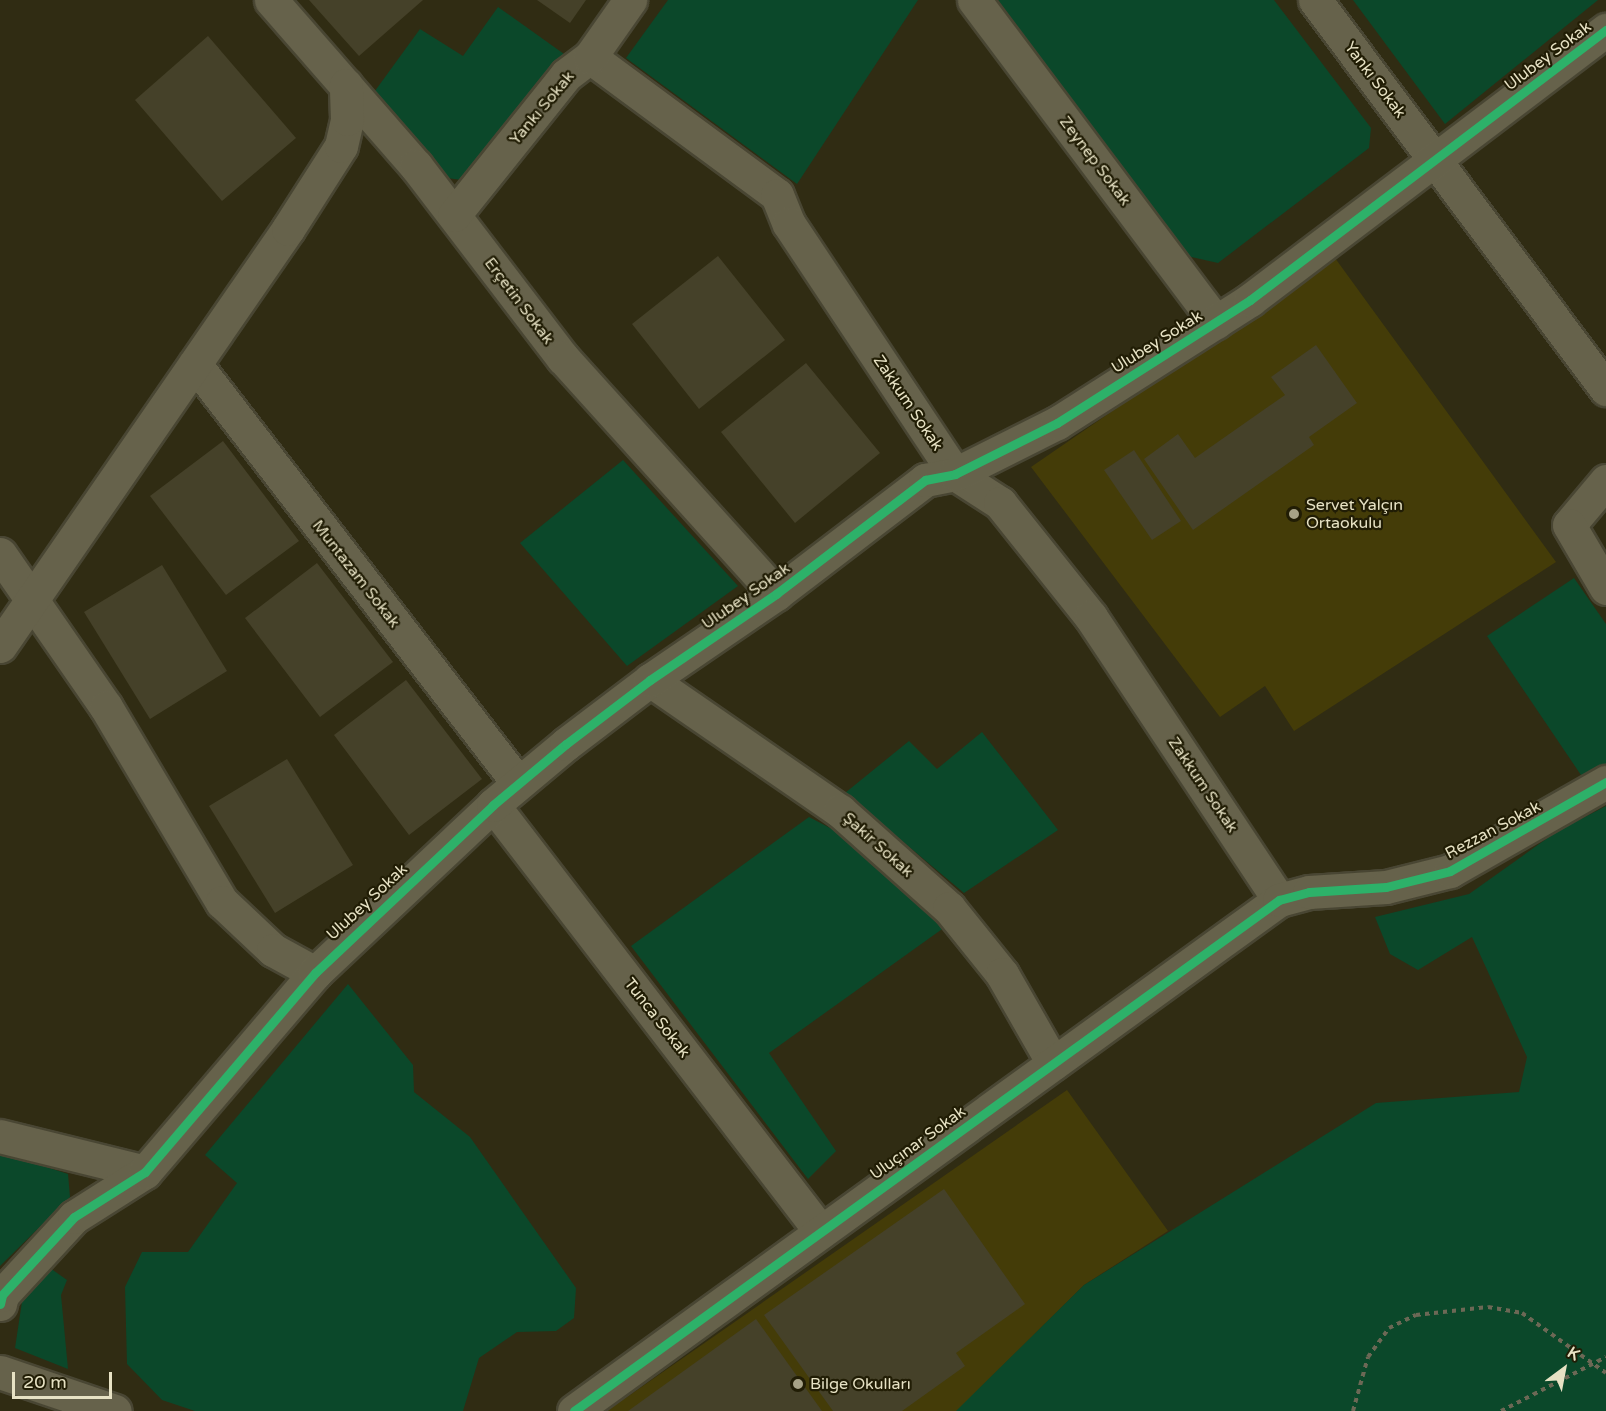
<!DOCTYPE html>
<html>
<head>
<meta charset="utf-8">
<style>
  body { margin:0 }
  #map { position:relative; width:1606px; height:1411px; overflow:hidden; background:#302c13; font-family:"Varela Round",sans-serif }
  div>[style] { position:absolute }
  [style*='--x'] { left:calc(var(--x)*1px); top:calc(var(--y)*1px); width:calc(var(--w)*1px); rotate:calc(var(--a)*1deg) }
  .built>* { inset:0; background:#443c08 }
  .green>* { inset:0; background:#0b482a }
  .building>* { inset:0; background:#454129 }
  .path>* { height:4px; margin-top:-2px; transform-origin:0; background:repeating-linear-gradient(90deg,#6c6855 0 4.5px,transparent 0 9px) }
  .roads { filter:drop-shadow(2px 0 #494633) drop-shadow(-2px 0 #494633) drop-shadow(0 2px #494633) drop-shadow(0 -2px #494633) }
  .minor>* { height:33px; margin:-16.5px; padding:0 16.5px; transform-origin:16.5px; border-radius:16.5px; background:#66624b }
  .tertiary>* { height:33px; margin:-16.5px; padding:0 16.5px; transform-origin:16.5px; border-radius:16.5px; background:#66624b }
  .cycleway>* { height:9px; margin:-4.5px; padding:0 4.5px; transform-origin:4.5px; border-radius:4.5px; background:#2db169 }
  .dots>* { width:16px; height:16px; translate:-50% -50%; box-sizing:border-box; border:3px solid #211d05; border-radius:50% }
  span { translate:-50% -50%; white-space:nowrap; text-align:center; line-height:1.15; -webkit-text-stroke:4.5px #211d05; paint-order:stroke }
  .street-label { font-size:16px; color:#e7e2c4 }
  .poi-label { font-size:16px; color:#e7e2c4 }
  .left { translate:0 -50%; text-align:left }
  .north { position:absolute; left:1534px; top:1339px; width:60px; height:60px; -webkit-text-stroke:4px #211d05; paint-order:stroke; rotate:32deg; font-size:16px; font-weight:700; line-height:24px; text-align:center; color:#e7e2c4 }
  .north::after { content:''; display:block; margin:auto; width:21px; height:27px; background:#e7e2c4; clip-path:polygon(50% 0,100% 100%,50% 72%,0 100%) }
  .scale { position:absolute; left:12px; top:1372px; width:100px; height:27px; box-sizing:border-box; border:3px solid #e7e2c4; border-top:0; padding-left:8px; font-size:18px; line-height:21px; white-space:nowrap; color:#e7e2c4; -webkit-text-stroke:4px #211d05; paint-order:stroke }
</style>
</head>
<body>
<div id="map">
  <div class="built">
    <div style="clip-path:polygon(1335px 258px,1556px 562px,1294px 731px,1265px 686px,1220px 717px,1031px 467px)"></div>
    <div style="clip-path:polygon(1067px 1090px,1168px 1231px,1084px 1285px,957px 1411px,607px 1411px)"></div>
  </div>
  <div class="green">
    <div style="clip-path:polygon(668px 0,918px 0,797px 184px,626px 58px)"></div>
    <div style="clip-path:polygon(998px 0,1274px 0,1371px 128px,1369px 148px,1218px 263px,1187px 256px)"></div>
    <div style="clip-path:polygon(1353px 0,1598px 0,1445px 124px)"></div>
    <div style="clip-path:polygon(498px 7px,564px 54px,462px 180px,447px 178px,372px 95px,420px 29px,463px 56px)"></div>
    <div style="clip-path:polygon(623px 460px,738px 586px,627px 666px,520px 543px)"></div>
    <div style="clip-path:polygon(1574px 578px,1606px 624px,1606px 766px,1583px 778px,1487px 636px)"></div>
    <div style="clip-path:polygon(982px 732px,1058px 830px,964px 893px,845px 793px,909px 741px,937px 769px)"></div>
    <div style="clip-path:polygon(1606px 806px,1606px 1411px,956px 1411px,1084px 1285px,1376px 1103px,1519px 1092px,1527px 1057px,1472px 937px,1418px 970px,1390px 954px,1375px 917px,1469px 894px,1556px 832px)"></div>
    <div style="clip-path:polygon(809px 817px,851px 839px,945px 927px,769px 1053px,836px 1151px,808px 1179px,631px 946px)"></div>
    <div style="clip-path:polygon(348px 984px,413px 1065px,414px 1092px,470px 1137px,576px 1288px,574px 1318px,556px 1331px,517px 1332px,479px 1358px,463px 1411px,195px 1411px,162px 1400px,127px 1364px,125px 1287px,142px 1252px,188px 1252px,237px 1183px,205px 1155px)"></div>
    <div style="clip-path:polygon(0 1152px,68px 1174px,70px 1197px,0 1266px)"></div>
    <div style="clip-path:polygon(50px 1268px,67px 1280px,61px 1295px,68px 1369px,15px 1348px,23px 1295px)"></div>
  </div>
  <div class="building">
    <div style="clip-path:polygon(309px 0,423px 0,359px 56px)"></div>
    <div style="clip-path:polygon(537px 0,586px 0,570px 23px)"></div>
    <div style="clip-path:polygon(208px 36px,296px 138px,222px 201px,135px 100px)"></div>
    <div style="clip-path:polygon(718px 256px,785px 340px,699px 409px,632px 324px)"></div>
    <div style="clip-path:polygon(1316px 345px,1357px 403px,1309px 437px,1314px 445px,1193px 530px,1144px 459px,1178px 434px,1195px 458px,1285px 395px,1271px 377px)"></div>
    <div style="clip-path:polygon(806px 363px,880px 453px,795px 523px,721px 432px)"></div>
    <div style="clip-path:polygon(223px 441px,299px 541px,226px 595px,150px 496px)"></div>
    <div style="clip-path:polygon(1134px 450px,1181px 521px,1152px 540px,1104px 470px)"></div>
    <div style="clip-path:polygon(317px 563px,393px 662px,320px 717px,245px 618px)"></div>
    <div style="clip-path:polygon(162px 565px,227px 671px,150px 719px,84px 612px)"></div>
    <div style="clip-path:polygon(406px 680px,482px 779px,409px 835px,334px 735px)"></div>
    <div style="clip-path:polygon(287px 759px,353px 865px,275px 913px,209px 806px)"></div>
    <div style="clip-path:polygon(944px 1189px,1025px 1304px,956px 1353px,965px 1366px,902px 1411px,833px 1411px,764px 1315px)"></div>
    <div style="clip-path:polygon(756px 1319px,822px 1411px,628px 1411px)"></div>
  </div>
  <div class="path">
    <div style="--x:1353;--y:1411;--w:56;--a:-74.5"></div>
    <div style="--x:1368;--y:1357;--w:36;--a:-54"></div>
    <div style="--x:1389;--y:1328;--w:30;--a:-26"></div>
    <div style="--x:1416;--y:1315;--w:72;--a:-6.3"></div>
    <div style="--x:1488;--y:1307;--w:35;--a:10"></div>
    <div style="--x:1522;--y:1313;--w:103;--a:35.5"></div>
    <div style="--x:1501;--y:1411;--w:118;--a:-27.2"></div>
  </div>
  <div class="roads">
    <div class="minor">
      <div style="--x:271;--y:0;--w:220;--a:48.9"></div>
      <div style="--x:416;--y:166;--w:242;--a:52.6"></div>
      <div style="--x:563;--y:358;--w:318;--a:47.9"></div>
      <div style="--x:974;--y:0;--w:403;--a:53.1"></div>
      <div style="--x:1315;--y:0;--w:486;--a:53.2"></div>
      <div style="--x:590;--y:57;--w:232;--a:36.4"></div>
      <div style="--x:777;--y:195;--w:31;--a:68"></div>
      <div style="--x:789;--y:224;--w:300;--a:56.4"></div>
      <div style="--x:955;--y:474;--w:54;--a:32.8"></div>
      <div style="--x:1000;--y:503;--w:146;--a:51.4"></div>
      <div style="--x:1091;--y:617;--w:340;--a:56.4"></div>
      <div style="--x:454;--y:215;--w:179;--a:-51.3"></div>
      <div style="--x:566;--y:75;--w:30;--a:-37"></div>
      <div style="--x:590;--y:57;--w:70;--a:-54.9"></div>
      <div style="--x:195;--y:364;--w:529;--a:52.37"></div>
      <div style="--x:1606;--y:481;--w:57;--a:130.1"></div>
      <div style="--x:1569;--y:525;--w:73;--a:59.6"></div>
      <div style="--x:0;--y:554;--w:186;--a:55.3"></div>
      <div style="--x:106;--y:707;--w:227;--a:59.3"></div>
      <div style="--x:222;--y:902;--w:70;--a:43.3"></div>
      <div style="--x:273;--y:950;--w:48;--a:28.7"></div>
      <div style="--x:0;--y:646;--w:507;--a:-55.37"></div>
      <div style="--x:288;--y:229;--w:98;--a:-57.4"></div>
      <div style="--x:341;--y:146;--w:28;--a:-77"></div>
      <div style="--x:347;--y:119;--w:34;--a:-92"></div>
      <div style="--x:650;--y:680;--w:231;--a:34.6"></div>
      <div style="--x:840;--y:811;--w:146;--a:41.7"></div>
      <div style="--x:949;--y:908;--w:85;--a:51.2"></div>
      <div style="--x:1002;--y:974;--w:103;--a:60.2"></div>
      <div style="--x:493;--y:805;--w:538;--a:52.47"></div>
      <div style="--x:0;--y:1136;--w:149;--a:13.9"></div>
      <div style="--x:0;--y:1304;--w:9;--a:-77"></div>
      <div style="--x:2;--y:1295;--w:106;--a:-47.3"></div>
      <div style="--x:74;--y:1217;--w:84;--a:-32.4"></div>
      <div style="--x:145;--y:1172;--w:262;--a:-49.5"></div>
      <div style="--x:315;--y:973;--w:245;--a:-43.3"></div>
      <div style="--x:493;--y:805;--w:95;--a:-39.9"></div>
      <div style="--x:566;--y:744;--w:106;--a:-37.3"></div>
      <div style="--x:650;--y:680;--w:153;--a:-34.3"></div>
      <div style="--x:776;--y:594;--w:188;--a:-37.4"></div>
      <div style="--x:925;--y:480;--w:31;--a:-11"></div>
      <div style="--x:955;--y:474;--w:114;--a:-26.6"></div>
      <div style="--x:1057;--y:423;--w:229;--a:-32.5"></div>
      <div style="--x:1250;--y:300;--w:447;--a:-37.2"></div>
      <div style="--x:574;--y:1411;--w:871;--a:-35.94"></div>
      <div style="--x:1279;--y:900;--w:31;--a:-15"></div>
      <div style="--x:1309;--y:892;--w:77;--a:-3.7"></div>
      <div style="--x:1386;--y:887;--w:66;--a:-14"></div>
      <div style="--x:1450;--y:871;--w:180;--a:-29.7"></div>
    </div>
    <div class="tertiary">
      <div style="--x:0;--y:1372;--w:121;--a:18.7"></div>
    </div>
  </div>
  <div class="cycleway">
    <div style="--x:0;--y:1304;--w:9;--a:-77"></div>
    <div style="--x:2;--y:1295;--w:106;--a:-47.3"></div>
    <div style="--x:74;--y:1217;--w:84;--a:-32.4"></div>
    <div style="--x:145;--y:1172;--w:262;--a:-49.5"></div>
    <div style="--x:315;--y:973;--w:245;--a:-43.3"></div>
    <div style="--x:493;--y:805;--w:95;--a:-39.9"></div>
    <div style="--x:566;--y:744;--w:106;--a:-37.3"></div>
    <div style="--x:650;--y:680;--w:153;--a:-34.3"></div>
    <div style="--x:776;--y:594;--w:188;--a:-37.4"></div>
    <div style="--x:925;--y:480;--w:31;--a:-11"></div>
    <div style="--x:955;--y:474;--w:114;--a:-26.6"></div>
    <div style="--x:1057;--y:423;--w:229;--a:-32.5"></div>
    <div style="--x:1250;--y:300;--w:447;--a:-37.2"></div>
    <div style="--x:574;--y:1411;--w:871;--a:-35.94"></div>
    <div style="--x:1279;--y:900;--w:31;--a:-15"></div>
    <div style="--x:1309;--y:892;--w:77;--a:-3.7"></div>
    <div style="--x:1386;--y:887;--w:66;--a:-14"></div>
    <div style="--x:1450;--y:871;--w:180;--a:-29.7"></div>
  </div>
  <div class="dots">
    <div style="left:1294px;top:514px;background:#a7a286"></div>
    <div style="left:798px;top:1384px;background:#a7a286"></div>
  </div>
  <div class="street-label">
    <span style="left:1548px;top:56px;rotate:-37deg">Ulubey Sokak</span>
    <span style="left:1375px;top:80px;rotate:53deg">Yankı Sokak</span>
    <span style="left:542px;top:108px;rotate:-50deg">Yankı Sokak</span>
    <span style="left:1095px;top:161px;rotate:53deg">Zeynep Sokak</span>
    <span style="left:519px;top:301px;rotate:53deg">Erçetin Sokak</span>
    <span style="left:1157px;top:342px;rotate:-32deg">Ulubey Sokak</span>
    <span style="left:908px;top:403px;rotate:56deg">Zakkum Sokak</span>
    <span style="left:356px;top:574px;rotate:52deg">Muntazam Sokak</span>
    <span style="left:746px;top:596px;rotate:-35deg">Ulubey Sokak</span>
    <span style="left:1203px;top:785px;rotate:56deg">Zakkum Sokak</span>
    <span style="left:1493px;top:830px;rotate:-28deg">Rezzan Sokak</span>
    <span style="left:878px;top:845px;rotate:42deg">Şakir Sokak</span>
    <span style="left:367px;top:902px;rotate:-43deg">Ulubey Sokak</span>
    <span style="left:657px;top:1018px;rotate:52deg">Tunca Sokak</span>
    <span style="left:918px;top:1143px;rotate:-36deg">Uluçınar Sokak</span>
  </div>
  <div class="poi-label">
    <span class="left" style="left:1306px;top:514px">Servet Yalçın<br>Ortaokulu</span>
    <span class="left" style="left:810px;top:1384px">Bilge Okulları</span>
  </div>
  <div class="north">K</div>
  <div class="scale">20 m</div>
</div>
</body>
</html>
